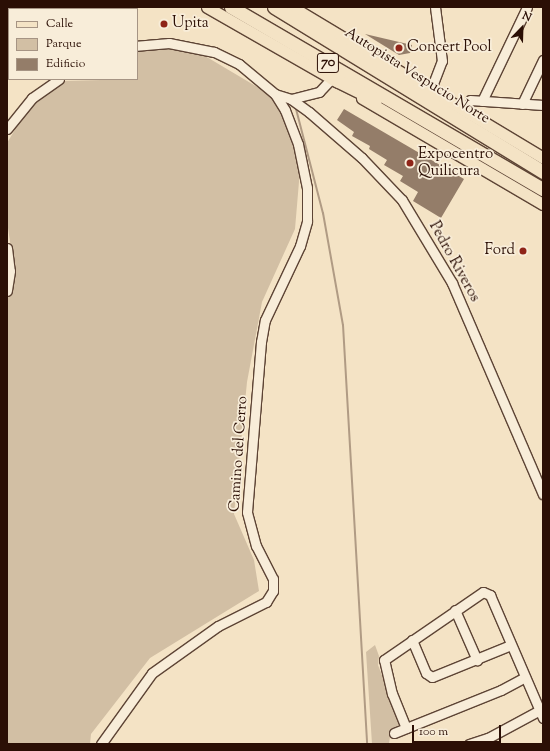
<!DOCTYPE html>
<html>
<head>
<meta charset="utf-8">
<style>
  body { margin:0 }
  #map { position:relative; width:550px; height:751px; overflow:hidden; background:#f4e3c5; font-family:"Sorts Mill Goudy",serif }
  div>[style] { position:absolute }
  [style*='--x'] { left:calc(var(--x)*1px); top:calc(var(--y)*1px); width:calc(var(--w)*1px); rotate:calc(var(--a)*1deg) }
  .green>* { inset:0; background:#d2bfa4 }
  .stream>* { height:2px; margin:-1px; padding:0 1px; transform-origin:1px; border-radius:1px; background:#b09b84 }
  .building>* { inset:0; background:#947d69 }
  .roads { filter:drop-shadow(1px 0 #5d4435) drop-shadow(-1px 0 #5d4435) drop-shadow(0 1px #5d4435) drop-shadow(0 -1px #5d4435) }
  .minor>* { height:9px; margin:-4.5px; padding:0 4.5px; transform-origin:4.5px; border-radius:4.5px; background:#f8edd9 }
  .major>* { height:11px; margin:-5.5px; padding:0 5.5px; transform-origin:5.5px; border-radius:5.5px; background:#f4e3c5 }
  .highway>* { height:13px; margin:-6.5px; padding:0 6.5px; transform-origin:6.5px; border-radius:6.5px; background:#f4e3c5 }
  .dots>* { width:11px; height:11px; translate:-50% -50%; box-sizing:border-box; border:2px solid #f8edd9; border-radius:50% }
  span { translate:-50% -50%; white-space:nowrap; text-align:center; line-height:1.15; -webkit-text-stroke:3.5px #f8edd9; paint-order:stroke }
  .shield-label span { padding:1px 3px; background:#f8edd9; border:1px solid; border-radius:3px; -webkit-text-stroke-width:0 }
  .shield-label { font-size:14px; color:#2b0f05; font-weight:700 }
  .poi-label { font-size:15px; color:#2b0f05 }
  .left { translate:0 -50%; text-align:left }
  .right { translate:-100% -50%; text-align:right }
  .street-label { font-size:15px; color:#2b0f05 }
  .frame { position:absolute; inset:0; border:8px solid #2b0f05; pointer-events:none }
  .legend { position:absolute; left:8px; top:8px; width:130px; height:72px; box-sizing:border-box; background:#f8edd9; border:1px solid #a69484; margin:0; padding:5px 7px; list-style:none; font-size:12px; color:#2b0f05 }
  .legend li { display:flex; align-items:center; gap:8px; height:20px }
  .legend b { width:20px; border:1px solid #a69484 }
  .north { position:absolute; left:502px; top:8px; width:40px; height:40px; -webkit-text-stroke:3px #f8edd9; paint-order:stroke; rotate:23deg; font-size:11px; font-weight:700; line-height:16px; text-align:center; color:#2b0f05 }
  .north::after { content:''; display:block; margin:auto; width:14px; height:18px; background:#2b0f05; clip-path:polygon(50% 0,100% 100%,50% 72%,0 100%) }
  .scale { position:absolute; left:412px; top:725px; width:89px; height:18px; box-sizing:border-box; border:2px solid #2b0f05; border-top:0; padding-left:5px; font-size:12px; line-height:14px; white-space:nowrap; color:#2b0f05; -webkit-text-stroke:3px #f8edd9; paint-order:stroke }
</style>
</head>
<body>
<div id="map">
  <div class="green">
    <div style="clip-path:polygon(156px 46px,200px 53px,276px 98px,301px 158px,295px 229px,262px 302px,247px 382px,234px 514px,254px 560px,259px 591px,150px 658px,91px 734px,90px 744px,7px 744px,7px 300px,13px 280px,13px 262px,7px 221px,7px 143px,26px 111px,64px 81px,137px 79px,137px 51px)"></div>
    <div style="clip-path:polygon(375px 645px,379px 656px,378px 665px,401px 724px,391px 729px,389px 744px,372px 744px,366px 652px)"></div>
  </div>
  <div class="stream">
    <div style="--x:295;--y:105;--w:112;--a:75.5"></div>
    <div style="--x:323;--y:213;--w:114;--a:79.9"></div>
    <div style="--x:343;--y:325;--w:420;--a:86.7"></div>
  </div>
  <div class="building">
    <div style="clip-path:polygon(365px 34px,412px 45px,410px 53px,399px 55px)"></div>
    <div style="clip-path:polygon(344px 109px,464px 179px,441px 218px,413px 201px,418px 192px,400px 181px,403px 176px,384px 165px,387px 160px,369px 149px,370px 146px,352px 136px,354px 132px,337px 120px)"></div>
  </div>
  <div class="roads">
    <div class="minor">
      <div style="--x:117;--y:9;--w:2;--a:-90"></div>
      <div style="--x:431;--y:89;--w:30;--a:-69"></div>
      <div style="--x:442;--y:61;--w:54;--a:-97.4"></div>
      <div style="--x:275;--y:94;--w:17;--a:17"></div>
      <div style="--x:291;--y:99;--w:22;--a:36"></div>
      <div style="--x:309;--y:112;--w:70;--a:41"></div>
      <div style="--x:362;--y:158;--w:58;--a:46.4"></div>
      <div style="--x:402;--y:200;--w:97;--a:58.9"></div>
      <div style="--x:452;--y:283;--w:230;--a:66.7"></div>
      <div style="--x:291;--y:99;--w:29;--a:-14"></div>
      <div style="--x:319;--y:92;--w:19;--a:-47"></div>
      <div style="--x:470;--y:100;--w:73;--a:3.9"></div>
      <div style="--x:482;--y:101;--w:104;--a:-64.4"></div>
      <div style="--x:522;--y:104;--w:49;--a:-64.5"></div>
      <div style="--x:7;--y:129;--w:40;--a:-51"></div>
      <div style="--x:32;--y:98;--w:33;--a:-35"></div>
      <div style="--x:7;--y:248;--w:23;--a:83"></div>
      <div style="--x:10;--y:271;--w:20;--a:99"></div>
      <div style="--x:455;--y:610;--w:55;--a:66.3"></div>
      <div style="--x:412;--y:640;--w:36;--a:67"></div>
      <div style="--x:426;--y:673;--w:7;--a:34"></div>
      <div style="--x:432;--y:677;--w:85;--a:-22.1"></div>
      <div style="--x:406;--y:728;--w:37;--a:-112"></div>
      <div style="--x:392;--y:694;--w:35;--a:-103"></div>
      <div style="--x:384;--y:660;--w:120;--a:-34.5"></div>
      <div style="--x:483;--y:592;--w:8;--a:23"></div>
      <div style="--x:490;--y:595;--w:134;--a:66.7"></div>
      <div style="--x:394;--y:733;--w:115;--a:-21.9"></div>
      <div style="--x:501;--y:690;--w:27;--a:-28"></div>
      <div style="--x:101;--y:744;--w:87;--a:-54.3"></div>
      <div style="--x:152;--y:673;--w:81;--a:-35.5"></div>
      <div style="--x:218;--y:626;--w:54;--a:-26.6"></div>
      <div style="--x:266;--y:602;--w:13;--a:-58"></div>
      <div style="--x:273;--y:591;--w:12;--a:-90"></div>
      <div style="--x:273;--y:579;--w:37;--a:-117"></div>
      <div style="--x:256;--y:546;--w:35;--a:-105"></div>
      <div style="--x:247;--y:512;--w:171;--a:-85.3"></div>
      <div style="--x:261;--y:342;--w:22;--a:-80"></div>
      <div style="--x:265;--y:320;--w:82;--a:-64.7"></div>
      <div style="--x:300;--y:246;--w:26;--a:-74"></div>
      <div style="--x:307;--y:221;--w:33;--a:-90"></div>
      <div style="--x:307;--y:188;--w:45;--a:-101.6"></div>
      <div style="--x:298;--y:144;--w:36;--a:-111"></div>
      <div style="--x:285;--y:110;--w:19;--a:-122"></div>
      <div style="--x:275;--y:94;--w:47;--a:-140.2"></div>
      <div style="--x:239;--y:64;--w:28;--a:-154"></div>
      <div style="--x:214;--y:52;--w:46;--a:-168.7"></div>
      <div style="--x:169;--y:43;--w:32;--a:175"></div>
      <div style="--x:469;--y:744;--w:20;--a:-18"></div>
      <div style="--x:488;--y:738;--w:59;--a:-28.3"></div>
    </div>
    <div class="major">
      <div style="--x:207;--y:7;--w:151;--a:29.8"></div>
      <div style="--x:292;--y:7;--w:293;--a:31"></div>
      <div style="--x:362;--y:98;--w:210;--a:30.4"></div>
    </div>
    <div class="highway">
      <div style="--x:231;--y:7;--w:361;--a:30.3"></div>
      <div style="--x:274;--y:7;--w:316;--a:31.5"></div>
      <div style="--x:369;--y:53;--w:30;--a:40"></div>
      <div style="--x:332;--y:78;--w:48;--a:26"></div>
    </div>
  </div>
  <div class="dots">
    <div style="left:164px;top:24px;background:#8f2418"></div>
    <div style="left:399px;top:48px;background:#8f2418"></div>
    <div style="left:410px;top:163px;background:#8f2418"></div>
    <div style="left:523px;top:251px;background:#8f2418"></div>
  </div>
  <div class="shield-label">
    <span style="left:328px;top:63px">70</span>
  </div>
  <div class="poi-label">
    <span class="left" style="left:172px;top:24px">Upita</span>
    <span class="left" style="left:407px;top:48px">Concert Pool</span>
    <span class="left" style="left:418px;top:163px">Expocentro<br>Quilicura</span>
    <span class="right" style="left:515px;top:251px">Ford</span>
  </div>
  <div class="street-label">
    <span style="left:417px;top:76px;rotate:32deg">Autopista Vespucio Norte</span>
    <span style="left:454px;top:262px;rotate:61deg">Pedro Riveros</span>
    <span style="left:239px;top:454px;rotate:-86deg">Camino del Cerro</span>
  </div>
  <div class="frame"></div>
  <ul class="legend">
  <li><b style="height:5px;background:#f4e3c5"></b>Calle</li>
  <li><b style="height:11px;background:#d2bfa4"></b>Parque</li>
  <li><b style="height:11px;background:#947d69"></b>Edificio</li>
  </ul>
  <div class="north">N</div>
  <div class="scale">100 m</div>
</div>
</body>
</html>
